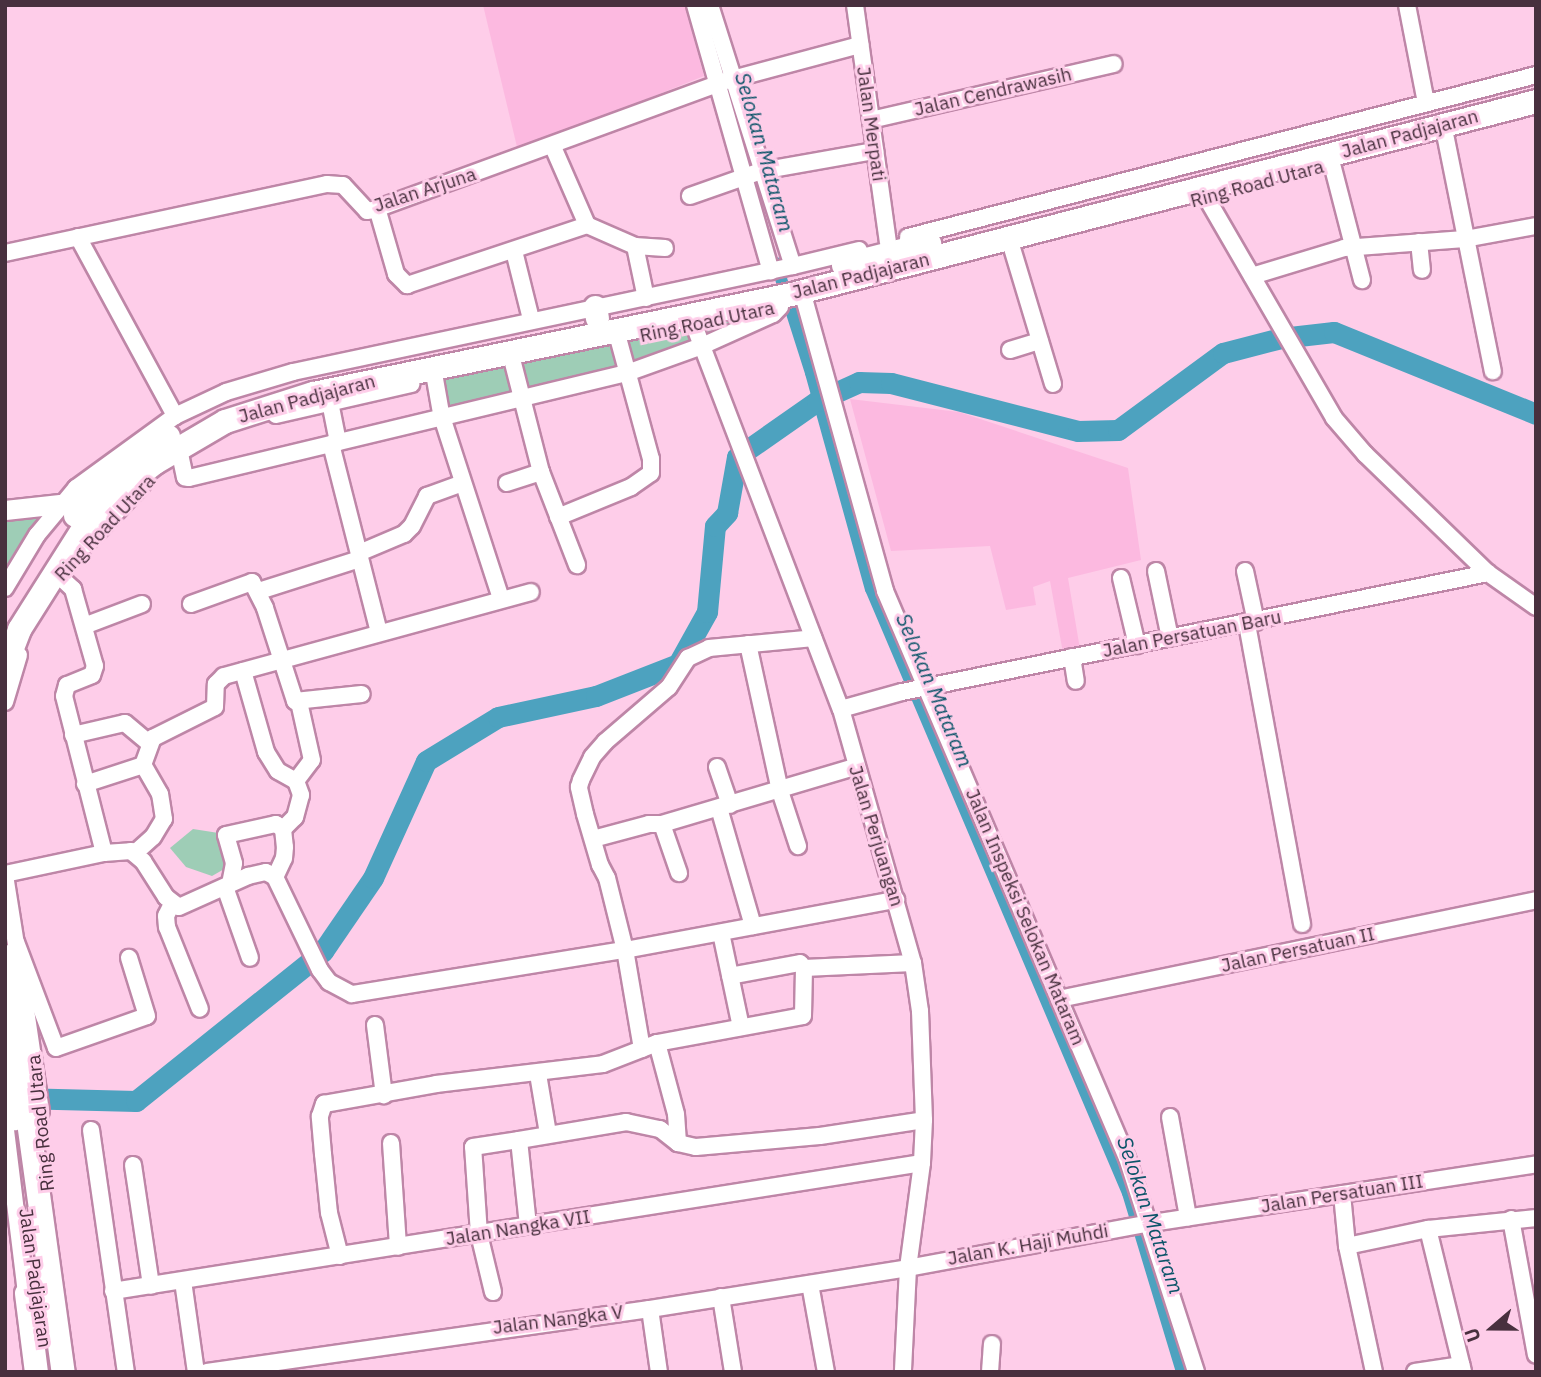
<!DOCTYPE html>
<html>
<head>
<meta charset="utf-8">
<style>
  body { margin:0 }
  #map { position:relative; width:1541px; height:1377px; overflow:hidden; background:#fecde9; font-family:"IBM Plex Sans",sans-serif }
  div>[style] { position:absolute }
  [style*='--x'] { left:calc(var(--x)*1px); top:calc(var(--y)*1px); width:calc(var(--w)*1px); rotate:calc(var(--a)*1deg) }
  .built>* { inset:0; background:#fcb9e0 }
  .green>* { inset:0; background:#9ecdb6 }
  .canal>* { height:12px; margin:-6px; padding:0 6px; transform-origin:6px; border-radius:6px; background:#4da2bf }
  .river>* { height:21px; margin:-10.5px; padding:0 10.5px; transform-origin:10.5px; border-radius:10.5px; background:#4da2bf }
  .roads { filter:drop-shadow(2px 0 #be86a7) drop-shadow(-2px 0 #be86a7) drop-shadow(0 2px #be86a7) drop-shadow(0 -2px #be86a7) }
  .minor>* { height:16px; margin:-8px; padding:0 8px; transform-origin:8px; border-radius:8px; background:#fff }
  .major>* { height:19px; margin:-9.5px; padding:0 9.5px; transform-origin:9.5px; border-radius:9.5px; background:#fff }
  .highway>* { height:23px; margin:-11.5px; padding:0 11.5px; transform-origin:11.5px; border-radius:11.5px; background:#fff }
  span { translate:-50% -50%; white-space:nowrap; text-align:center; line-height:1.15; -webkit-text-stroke:6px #fecde9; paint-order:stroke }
  .street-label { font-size:19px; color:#48303e }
  .water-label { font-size:21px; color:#0c5469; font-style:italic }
  .frame { position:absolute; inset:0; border:7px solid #48303e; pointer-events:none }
  .north { position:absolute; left:1457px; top:1293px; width:70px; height:70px; -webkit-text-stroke:5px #fecde9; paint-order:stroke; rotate:250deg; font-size:19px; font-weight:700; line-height:28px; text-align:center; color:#48303e }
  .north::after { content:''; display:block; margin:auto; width:24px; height:32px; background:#48303e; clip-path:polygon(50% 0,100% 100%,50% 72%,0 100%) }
</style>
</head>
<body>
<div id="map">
  <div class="built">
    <div style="clip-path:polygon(483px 5px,685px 5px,704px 76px,518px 151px)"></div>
    <div style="clip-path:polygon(850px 399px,959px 412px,1128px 468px,1141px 560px,1068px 578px,1080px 649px,1063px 653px,1050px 581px,1033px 587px,1036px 605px,1006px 610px,990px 546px,891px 551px)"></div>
  </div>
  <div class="green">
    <div style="clip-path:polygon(780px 307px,703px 346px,442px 417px,435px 379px)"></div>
    <div style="clip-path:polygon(53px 508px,6px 576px,5px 512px)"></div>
    <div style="clip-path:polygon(193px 829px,225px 834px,233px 864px,212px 876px,186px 867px,170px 848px)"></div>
  </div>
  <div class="canal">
    <div style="--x:776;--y:263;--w:115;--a:72.3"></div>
    <div style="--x:811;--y:373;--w:224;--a:74.5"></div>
    <div style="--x:871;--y:589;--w:656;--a:66.95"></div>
    <div style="--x:1128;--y:1193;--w:187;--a:73.2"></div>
  </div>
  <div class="river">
    <div style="--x:18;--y:1098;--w:118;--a:1.5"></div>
    <div style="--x:136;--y:1101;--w:240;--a:-38.7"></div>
    <div style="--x:323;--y:951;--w:88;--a:-55.6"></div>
    <div style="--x:373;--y:878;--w:128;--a:-65.6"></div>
    <div style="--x:426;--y:761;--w:84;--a:-31.4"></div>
    <div style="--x:498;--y:717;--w:100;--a:-12.1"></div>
    <div style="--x:596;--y:696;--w:88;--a:-21.3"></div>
    <div style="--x:678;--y:664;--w:60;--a:-60.9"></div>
    <div style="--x:707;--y:612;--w:86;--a:-84.7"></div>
    <div style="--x:715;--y:526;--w:18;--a:-47"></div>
    <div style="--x:727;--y:513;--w:57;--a:-79.9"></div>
    <div style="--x:737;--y:457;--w:98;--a:-35"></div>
    <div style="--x:817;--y:401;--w:46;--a:-24.3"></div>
    <div style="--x:859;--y:382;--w:32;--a:2"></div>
    <div style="--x:891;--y:383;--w:193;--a:14.4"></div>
    <div style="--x:1078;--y:431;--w:40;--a:-1.4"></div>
    <div style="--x:1118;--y:430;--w:130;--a:-36.3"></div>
    <div style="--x:1223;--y:353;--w:60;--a:-14.5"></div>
    <div style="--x:1281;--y:338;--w:53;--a:-6.5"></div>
    <div style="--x:1334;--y:332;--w:218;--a:22.1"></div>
  </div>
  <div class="roads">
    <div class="minor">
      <div style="--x:695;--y:5;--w:277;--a:74.1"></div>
      <div style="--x:710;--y:5;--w:274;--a:72.4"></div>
      <div style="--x:855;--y:5;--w:239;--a:82.1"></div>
      <div style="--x:1407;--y:5;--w:100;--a:79"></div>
      <div style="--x:871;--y:120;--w:249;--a:-13"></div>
      <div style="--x:1445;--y:134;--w:242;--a:78.6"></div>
      <div style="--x:553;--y:147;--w:85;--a:66.4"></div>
      <div style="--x:587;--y:225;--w:52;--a:23.6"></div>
      <div style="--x:635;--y:246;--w:53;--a:78.1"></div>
      <div style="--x:1332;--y:164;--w:120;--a:75.5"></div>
      <div style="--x:690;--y:196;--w:75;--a:-19.4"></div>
      <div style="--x:761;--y:171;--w:116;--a:-10"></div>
      <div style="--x:1206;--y:197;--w:255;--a:59.9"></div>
      <div style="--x:1334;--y:418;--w:48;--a:49.3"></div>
      <div style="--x:1365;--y:454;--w:171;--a:44.1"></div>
      <div style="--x:1488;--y:573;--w:59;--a:35.3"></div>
      <div style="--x:377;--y:208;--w:69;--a:73.9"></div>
      <div style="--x:396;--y:274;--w:16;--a:45"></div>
      <div style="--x:407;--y:285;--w:190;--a:-18.4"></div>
      <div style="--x:78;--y:237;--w:204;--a:61.5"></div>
      <div style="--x:908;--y:237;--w:649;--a:-14.46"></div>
      <div style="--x:1419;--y:242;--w:28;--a:84"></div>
      <div style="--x:635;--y:246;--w:30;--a:4"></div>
      <div style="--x:1012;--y:248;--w:142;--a:73.2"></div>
      <div style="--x:514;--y:251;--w:70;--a:76"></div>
      <div style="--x:5;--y:253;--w:329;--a:-12.1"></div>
      <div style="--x:327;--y:184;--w:16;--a:4"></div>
      <div style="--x:343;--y:185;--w:35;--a:47"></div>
      <div style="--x:367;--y:211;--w:6;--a:-9"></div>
      <div style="--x:373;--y:210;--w:379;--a:-20.1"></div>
      <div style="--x:729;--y:80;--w:136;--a:-15"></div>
      <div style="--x:1252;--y:276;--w:96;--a:-16.9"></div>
      <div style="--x:1344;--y:248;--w:121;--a:-4.3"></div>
      <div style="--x:1465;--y:239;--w:72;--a:-10.4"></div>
      <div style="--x:805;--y:302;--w:300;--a:74.5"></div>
      <div style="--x:885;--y:591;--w:616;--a:66.89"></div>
      <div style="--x:1127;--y:1158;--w:225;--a:72.1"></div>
      <div style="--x:694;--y:325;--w:411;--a:69.1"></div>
      <div style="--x:841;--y:709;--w:264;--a:74.2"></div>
      <div style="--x:913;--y:963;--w:49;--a:81.7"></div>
      <div style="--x:920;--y:1011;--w:109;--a:87.9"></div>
      <div style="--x:924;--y:1120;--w:43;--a:92.7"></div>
      <div style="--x:922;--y:1163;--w:106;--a:97.6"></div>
      <div style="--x:908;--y:1268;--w:104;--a:92.8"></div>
      <div style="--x:1010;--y:350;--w:31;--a:-17"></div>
      <div style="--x:513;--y:363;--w:113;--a:75.6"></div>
      <div style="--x:541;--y:472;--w:100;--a:68.8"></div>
      <div style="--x:435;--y:379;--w:39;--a:80"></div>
      <div style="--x:442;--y:417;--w:191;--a:72"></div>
      <div style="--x:330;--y:402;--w:41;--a:78.7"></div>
      <div style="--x:276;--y:415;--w:139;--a:-12.9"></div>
      <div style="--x:331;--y:444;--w:194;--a:75.7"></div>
      <div style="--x:180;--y:454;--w:24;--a:78"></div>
      <div style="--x:185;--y:477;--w:4;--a:14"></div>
      <div style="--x:189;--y:478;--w:450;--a:-13.5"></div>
      <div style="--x:627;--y:373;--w:80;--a:-19.8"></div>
      <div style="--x:702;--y:346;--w:78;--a:-24.3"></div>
      <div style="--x:773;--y:314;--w:10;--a:-45"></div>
      <div style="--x:507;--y:483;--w:36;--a:-18"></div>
      <div style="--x:558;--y:517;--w:79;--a:-22.3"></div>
      <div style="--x:631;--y:487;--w:24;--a:-35"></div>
      <div style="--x:651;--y:473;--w:14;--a:-90"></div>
      <div style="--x:651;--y:459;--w:122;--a:-105.2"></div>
      <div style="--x:359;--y:553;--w:49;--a:-22.9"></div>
      <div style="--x:404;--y:534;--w:11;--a:-45"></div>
      <div style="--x:412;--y:526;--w:34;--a:-63"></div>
      <div style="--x:427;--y:496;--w:38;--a:-20"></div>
      <div style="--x:74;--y:557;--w:100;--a:-46.6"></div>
      <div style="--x:1156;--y:571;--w:68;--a:78.2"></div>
      <div style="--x:1245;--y:571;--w:52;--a:77.8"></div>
      <div style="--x:58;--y:575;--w:21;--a:43"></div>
      <div style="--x:73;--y:589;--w:80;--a:74.1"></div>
      <div style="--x:95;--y:666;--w:9;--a:108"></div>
      <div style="--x:92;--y:675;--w:27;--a:158"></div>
      <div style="--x:67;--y:685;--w:11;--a:105"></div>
      <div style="--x:64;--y:696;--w:162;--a:75.7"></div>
      <div style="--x:1121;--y:578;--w:69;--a:76.6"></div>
      <div style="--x:5;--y:588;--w:62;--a:-58.9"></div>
      <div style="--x:37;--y:535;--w:61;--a:-50.3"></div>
      <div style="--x:76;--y:488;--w:122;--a:-36"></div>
      <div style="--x:175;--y:416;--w:56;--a:-25.2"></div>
      <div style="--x:226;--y:392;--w:70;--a:-16.6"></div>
      <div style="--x:293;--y:372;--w:511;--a:-11.97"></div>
      <div style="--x:793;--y:266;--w:68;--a:-13.6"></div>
      <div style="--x:259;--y:591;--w:106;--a:-17.6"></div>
      <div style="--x:191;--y:604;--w:65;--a:-19.8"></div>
      <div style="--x:252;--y:582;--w:29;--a:63"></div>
      <div style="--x:265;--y:608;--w:98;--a:72.1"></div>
      <div style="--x:295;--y:701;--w:67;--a:-6"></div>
      <div style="--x:1247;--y:624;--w:305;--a:79.6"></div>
      <div style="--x:84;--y:626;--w:62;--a:-20.8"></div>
      <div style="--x:748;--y:644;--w:150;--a:77.7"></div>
      <div style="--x:780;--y:791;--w:58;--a:71.9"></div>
      <div style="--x:1072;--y:657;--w:24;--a:81"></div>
      <div style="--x:243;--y:671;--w:84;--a:74.1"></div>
      <div style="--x:266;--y:752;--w:22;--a:58"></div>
      <div style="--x:278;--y:771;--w:21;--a:29"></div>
      <div style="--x:296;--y:781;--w:15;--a:70"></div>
      <div style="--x:301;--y:795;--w:23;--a:105"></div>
      <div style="--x:295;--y:817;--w:17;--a:135"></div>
      <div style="--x:5;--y:702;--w:49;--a:-73.4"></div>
      <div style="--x:841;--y:709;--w:63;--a:-15.6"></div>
      <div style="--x:902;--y:692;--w:598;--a:-11.48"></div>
      <div style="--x:73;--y:735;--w:53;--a:-13"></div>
      <div style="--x:125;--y:723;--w:31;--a:40"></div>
      <div style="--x:717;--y:767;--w:40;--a:71.1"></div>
      <div style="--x:296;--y:781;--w:26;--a:-53"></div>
      <div style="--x:312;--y:760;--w:59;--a:-102.6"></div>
      <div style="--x:85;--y:784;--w:61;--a:-18.1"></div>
      <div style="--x:143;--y:765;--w:29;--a:-70"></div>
      <div style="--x:153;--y:738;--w:69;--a:-26.6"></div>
      <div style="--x:215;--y:707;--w:23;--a:-88"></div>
      <div style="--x:216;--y:684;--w:11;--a:-45"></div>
      <div style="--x:224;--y:676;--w:318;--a:-15.3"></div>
      <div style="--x:719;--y:808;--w:123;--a:73.9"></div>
      <div style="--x:662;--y:824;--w:52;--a:70.9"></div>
      <div style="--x:593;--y:839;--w:58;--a:-15"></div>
      <div style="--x:649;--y:824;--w:13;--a:0"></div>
      <div style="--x:662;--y:824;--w:201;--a:-16.5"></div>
      <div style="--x:135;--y:853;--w:24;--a:-42"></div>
      <div style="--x:153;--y:837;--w:21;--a:-59"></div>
      <div style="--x:164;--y:819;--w:25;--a:-99"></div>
      <div style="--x:160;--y:794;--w:34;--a:-120"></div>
      <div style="--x:5;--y:874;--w:101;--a:-12"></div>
      <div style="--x:104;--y:853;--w:27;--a:-4"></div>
      <div style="--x:131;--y:851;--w:16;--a:40"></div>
      <div style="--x:143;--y:861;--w:43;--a:57.4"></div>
      <div style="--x:166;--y:897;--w:16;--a:38"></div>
      <div style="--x:179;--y:907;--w:76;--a:-24.2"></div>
      <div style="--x:248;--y:876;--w:18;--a:-13"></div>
      <div style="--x:266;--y:872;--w:10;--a:29"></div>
      <div style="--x:275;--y:877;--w:103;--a:64.2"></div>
      <div style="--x:320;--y:970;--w:15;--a:53"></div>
      <div style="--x:329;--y:982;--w:26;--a:28"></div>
      <div style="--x:352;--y:994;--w:277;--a:-9.2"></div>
      <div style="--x:625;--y:950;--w:276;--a:-10.5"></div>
      <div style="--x:5;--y:875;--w:77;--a:81"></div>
      <div style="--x:230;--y:884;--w:21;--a:-79"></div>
      <div style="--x:234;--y:863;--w:29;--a:-106"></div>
      <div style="--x:226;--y:835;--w:51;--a:-12.4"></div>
      <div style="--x:276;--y:824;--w:9;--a:36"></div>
      <div style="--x:283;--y:829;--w:18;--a:84"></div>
      <div style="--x:285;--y:847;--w:11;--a:95"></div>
      <div style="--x:284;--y:858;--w:21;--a:115"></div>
      <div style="--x:225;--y:887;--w:75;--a:70.6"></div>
      <div style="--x:172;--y:904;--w:13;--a:117"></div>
      <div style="--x:166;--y:916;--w:11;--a:85"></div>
      <div style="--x:167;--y:927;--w:88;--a:68.1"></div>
      <div style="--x:721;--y:933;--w:96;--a:78"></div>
      <div style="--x:16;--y:942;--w:113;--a:69.3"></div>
      <div style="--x:56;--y:1048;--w:96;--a:-19.4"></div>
      <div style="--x:147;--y:1016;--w:61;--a:-107.2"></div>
      <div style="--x:804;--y:968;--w:109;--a:-2.6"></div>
      <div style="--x:21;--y:976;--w:137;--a:81.6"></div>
      <div style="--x:1059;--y:999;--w:487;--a:-11.7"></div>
      <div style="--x:375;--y:1025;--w:71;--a:82.7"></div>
      <div style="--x:657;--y:1043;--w:73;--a:75"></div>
      <div style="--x:676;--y:1114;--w:29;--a:86"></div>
      <div style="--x:642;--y:1049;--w:100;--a:-99.7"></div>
      <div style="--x:625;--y:950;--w:74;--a:-104"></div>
      <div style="--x:607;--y:878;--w:15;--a:-118"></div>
      <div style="--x:600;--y:865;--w:53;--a:-106.4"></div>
      <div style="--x:585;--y:814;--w:28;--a:-103"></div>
      <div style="--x:579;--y:787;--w:7;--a:-74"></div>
      <div style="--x:581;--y:780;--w:25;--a:-64"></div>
      <div style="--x:592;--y:757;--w:20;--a:-49"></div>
      <div style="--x:605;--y:742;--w:84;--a:-40.7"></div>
      <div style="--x:669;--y:687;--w:35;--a:-57"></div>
      <div style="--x:688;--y:658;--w:23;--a:-25"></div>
      <div style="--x:709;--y:648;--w:105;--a:-5.4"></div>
      <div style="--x:538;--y:1074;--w:61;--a:80.5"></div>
      <div style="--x:1170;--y:1117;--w:102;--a:79.8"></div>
      <div style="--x:5;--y:1122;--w:172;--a:83"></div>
      <div style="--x:26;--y:1293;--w:8;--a:0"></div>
      <div style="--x:91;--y:1130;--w:245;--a:81.8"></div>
      <div style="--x:519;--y:1140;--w:109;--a:-9.5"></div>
      <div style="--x:626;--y:1122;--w:35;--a:12"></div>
      <div style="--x:660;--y:1129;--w:23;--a:38"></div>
      <div style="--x:678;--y:1143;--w:18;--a:13"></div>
      <div style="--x:696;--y:1147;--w:124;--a:-5.1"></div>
      <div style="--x:820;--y:1136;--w:105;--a:-8.7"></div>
      <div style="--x:391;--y:1143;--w:104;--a:86.1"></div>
      <div style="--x:133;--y:1165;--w:122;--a:81.5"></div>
      <div style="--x:1342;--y:1194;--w:52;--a:84.5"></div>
      <div style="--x:1347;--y:1246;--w:129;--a:77.9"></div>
      <div style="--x:1511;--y:1219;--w:138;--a:79.6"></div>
      <div style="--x:1428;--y:1229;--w:147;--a:76.2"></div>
      <div style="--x:1347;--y:1246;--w:83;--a:-11.9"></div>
      <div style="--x:1428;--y:1229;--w:109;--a:-5.8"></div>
      <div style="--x:340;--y:1256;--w:44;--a:-104.3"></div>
      <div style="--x:329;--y:1213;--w:59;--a:-95.8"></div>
      <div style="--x:323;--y:1154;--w:38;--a:-95"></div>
      <div style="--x:320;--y:1116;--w:13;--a:-72"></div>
      <div style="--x:324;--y:1104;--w:114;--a:-10.1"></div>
      <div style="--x:436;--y:1084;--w:168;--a:-6.8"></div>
      <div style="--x:603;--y:1064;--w:58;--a:-21.3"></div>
      <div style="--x:657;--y:1043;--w:148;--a:-10.5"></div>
      <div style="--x:803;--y:1016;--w:48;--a:-88.8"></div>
      <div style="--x:804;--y:968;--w:6;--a:-129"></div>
      <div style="--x:800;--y:963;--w:71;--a:169.5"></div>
      <div style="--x:183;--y:1281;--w:92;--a:81.9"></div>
      <div style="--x:810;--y:1284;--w:89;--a:79.7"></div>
      <div style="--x:113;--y:1291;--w:819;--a:-8.99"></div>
      <div style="--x:493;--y:1292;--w:60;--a:-103.6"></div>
      <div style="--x:479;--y:1234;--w:87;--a:-93.9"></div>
      <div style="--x:473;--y:1147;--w:47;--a:-8.7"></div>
      <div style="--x:519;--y:1140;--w:86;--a:84"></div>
      <div style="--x:721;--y:1297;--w:76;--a:80.9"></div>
      <div style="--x:650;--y:1309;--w:64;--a:81.9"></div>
      <div style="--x:207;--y:1372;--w:447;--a:-8.1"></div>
      <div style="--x:650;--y:1309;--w:261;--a:-9"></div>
      <div style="--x:908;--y:1268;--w:242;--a:-10.5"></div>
      <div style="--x:1146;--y:1224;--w:395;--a:-8.7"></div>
      <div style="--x:990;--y:1372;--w:28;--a:-86"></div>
      <div style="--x:1415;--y:1372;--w:47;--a:-8.7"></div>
    </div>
    <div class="major">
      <div style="--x:5;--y:510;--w:55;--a:-6.2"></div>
    </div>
    <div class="highway">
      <div style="--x:843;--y:265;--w:89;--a:-14.3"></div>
      <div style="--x:595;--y:307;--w:11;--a:80"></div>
      <div style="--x:75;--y:515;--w:49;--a:-49.1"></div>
      <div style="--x:107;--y:478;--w:74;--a:-34.5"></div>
      <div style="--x:5;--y:666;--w:40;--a:-69"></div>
      <div style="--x:19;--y:629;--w:122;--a:-57.7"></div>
      <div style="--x:84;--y:526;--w:49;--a:-45.8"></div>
      <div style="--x:118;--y:491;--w:47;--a:-38.1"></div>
      <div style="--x:155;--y:462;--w:81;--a:-30.4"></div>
      <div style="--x:225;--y:421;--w:92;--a:-17.7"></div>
      <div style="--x:313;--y:393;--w:496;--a:-11.7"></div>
      <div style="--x:799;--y:292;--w:761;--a:-14.53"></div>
      <div style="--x:5;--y:956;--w:420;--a:82.1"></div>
      <div style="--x:5;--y:1059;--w:60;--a:81.3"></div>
      <div style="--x:26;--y:1293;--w:80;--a:82.8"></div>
    </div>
  </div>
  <div class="street-label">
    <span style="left:993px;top:92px;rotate:-13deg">Jalan Cendrawasih</span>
    <span style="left:871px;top:124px;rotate:82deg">Jalan Merpati</span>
    <span style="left:1410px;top:134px;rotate:-15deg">Jalan Padjajaran</span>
    <span style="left:1257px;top:184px;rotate:-15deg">Ring Road Utara</span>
    <span style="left:425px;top:190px;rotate:-18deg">Jalan Arjuna</span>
    <span style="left:861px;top:276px;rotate:-14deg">Jalan Padjajaran</span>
    <span style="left:707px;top:322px;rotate:-12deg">Ring Road Utara</span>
    <span style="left:307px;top:399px;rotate:-15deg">Jalan Padjajaran</span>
    <span style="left:105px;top:528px;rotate:-47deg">Ring Road Utara</span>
    <span style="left:1192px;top:634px;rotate:-11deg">Jalan Persatuan Baru</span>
    <span style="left:876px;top:836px;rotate:73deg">Jalan Perjuangan</span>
    <span style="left:1025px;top:917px;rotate:67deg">Jalan Inspeksi Selokan Mataram</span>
    <span style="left:1298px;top:950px;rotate:-12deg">Jalan Persatuan II</span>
    <span style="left:41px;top:1123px;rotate:-96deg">Ring Road Utara</span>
    <span style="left:1342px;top:1194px;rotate:-9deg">Jalan Persatuan III</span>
    <span style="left:518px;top:1228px;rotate:-9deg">Jalan Nangka VII</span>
    <span style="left:1028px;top:1245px;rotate:-10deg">Jalan K. Haji Muhdi</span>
    <span style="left:35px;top:1278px;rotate:82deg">Jalan Padjajaran</span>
    <span style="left:558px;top:1320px;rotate:-7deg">Jalan Nangka V</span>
  </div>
  <div class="water-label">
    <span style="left:765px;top:152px;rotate:74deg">Selokan Mataram</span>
    <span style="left:935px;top:690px;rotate:67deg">Selokan Mataram</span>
    <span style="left:1151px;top:1215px;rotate:71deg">Selokan Mataram</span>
  </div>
  <div class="frame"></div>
  <div class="north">U</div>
</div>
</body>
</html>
